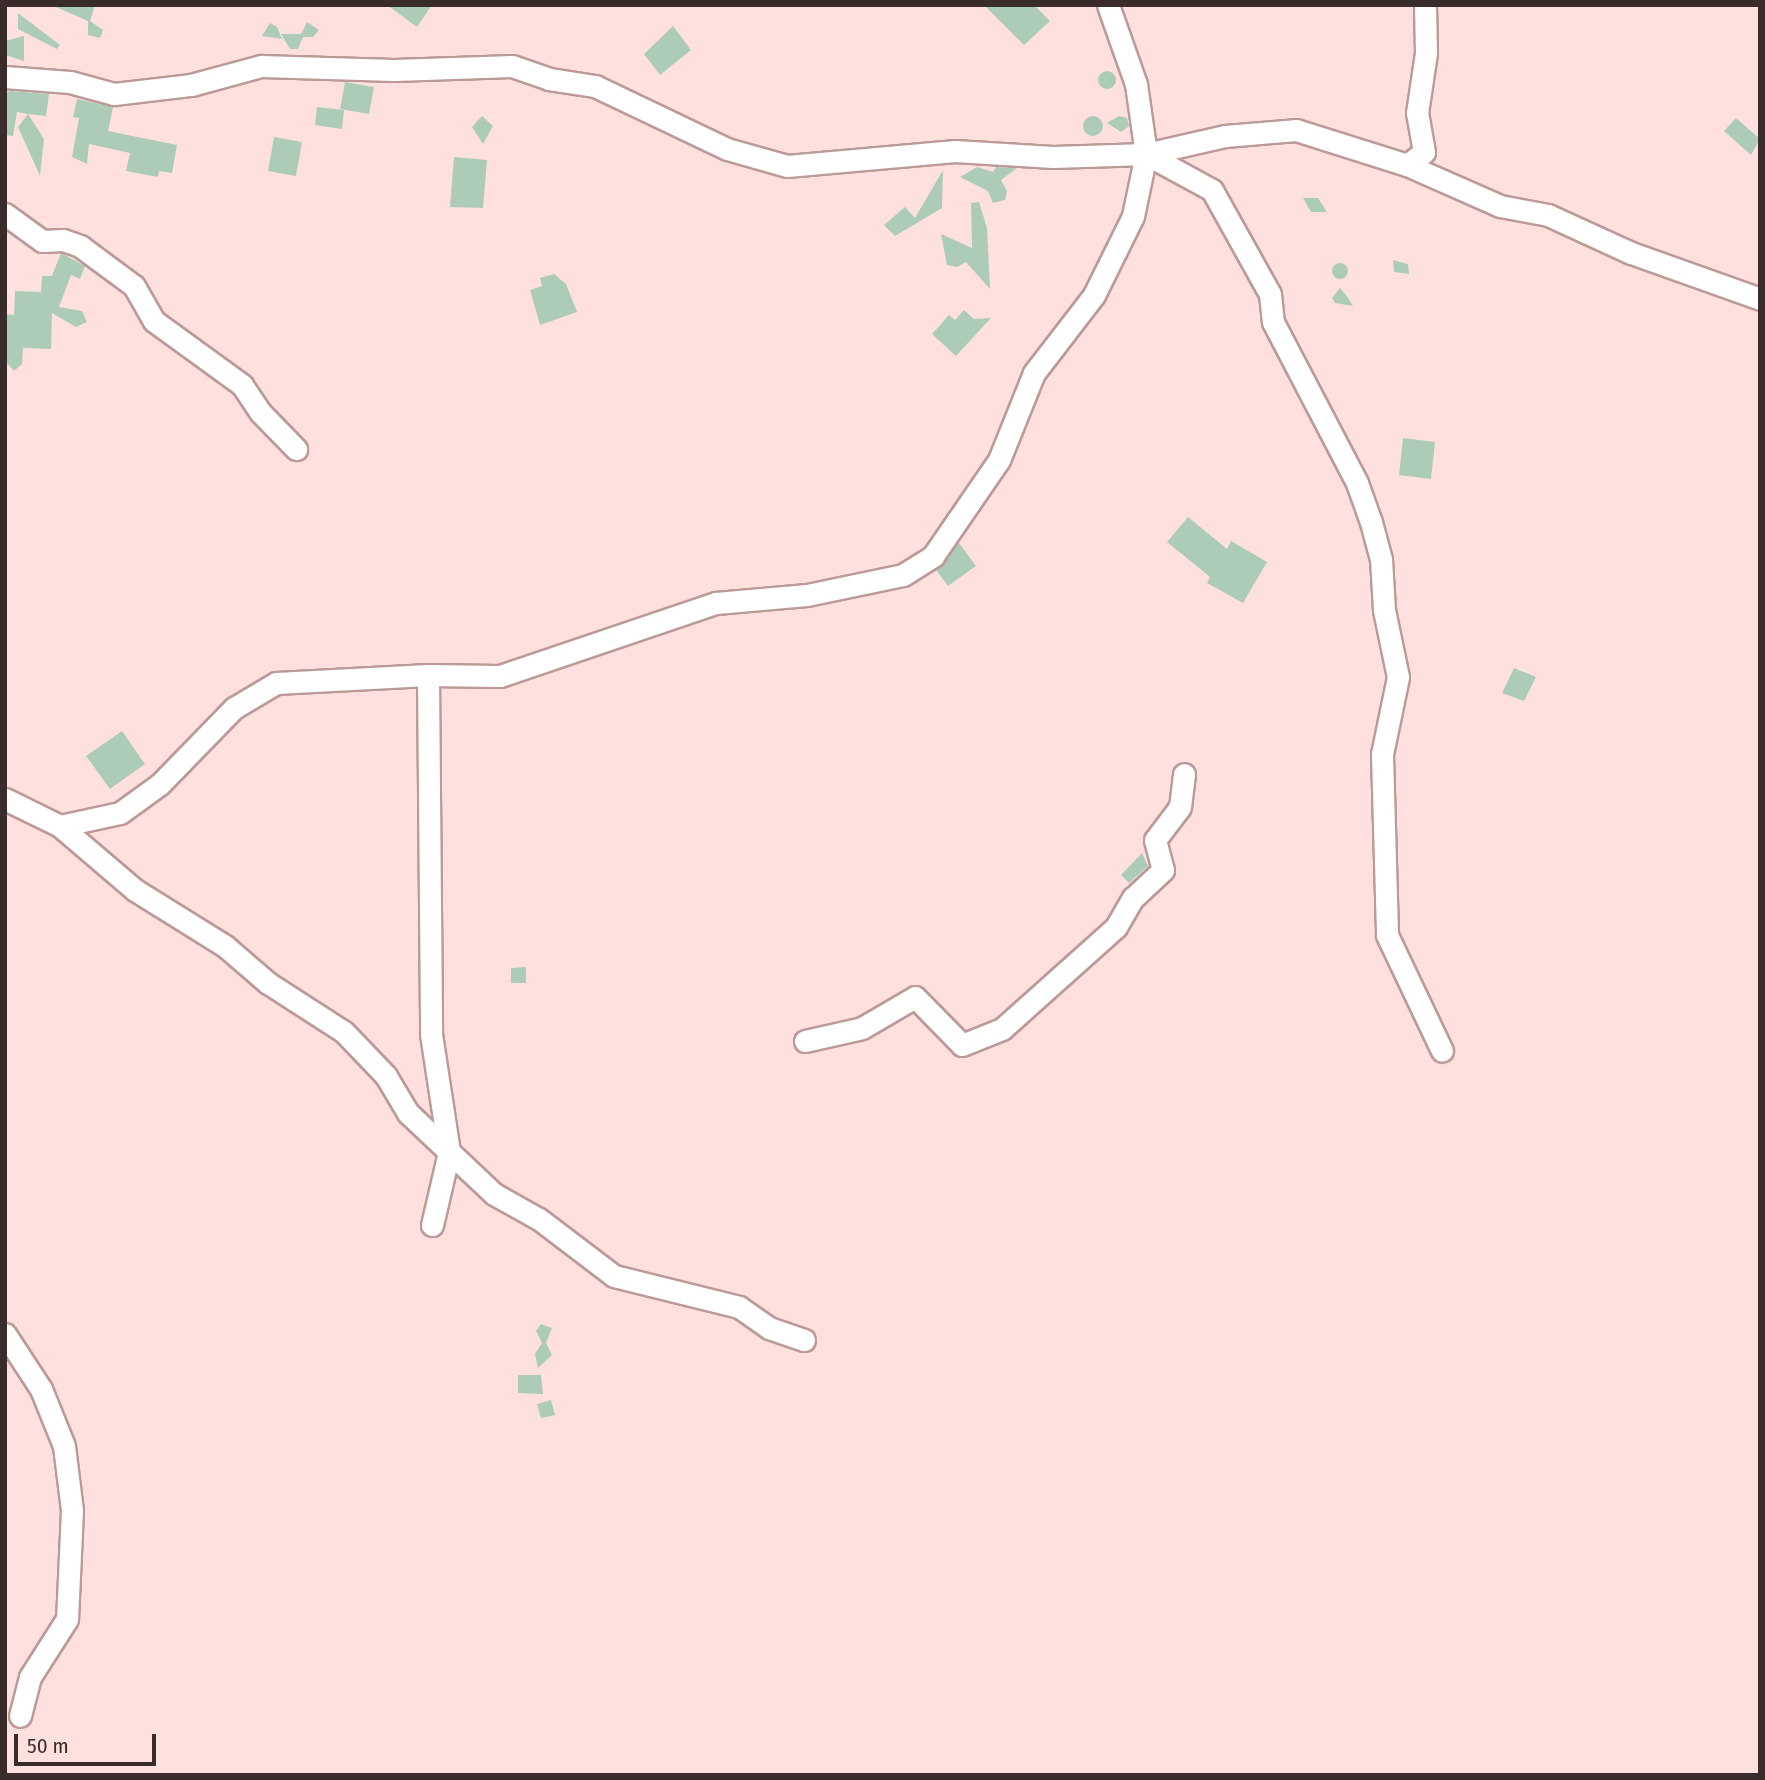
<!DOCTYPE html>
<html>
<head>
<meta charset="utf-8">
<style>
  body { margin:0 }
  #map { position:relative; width:1765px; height:1780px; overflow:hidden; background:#fee1de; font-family:"Fira Sans Condensed",sans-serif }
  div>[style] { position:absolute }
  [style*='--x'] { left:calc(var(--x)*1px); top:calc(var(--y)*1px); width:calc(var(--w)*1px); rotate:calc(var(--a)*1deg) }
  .building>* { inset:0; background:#adccb7 }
  .round { border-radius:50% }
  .roads { filter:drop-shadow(2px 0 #bb9a97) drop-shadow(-2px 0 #bb9a97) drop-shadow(0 2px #bb9a97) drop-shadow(0 -2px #bb9a97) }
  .minor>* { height:21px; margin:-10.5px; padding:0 10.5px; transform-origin:10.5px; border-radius:10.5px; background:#fff }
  span { translate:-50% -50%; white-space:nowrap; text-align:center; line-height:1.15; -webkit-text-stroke:5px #fee1de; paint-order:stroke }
  .frame { position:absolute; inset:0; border:7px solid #392c2a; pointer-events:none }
  .scale { position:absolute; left:14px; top:1734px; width:142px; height:32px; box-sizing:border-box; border:4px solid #392c2a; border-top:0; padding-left:9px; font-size:21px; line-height:24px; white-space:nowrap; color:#392c2a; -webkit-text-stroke:5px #fee1de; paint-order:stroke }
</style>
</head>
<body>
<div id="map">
  <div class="building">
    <div style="clip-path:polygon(51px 5px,95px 5px,90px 21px,103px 30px,100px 38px,88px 35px,88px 21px)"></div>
    <div style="clip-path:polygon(387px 5px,432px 5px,417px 27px)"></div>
    <div style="clip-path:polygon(984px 5px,1034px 5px,1050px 21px,1024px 45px)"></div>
    <div style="clip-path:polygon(18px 13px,60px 45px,57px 49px,18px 29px)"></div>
    <div style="clip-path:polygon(307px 22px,319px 30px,313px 37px,303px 37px,298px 49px,290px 49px,281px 34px,301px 34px)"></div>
    <div style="clip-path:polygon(270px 23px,277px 27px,282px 39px,262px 36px)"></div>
    <div style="clip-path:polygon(673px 26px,691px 50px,660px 75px,644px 54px)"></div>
    <div style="clip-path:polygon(24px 36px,24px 61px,5px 55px,5px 41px)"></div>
    <div class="round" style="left:1098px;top:71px;width:18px;height:18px"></div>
    <div style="clip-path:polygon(345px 82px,374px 87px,369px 114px,340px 109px)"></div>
    <div style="clip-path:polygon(11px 91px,49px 94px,46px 116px,28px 114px,44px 139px,40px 176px,18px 127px,28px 114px,17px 112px,13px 136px,5px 135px,5px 93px)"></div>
    <div style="clip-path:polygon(77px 99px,113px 107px,108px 131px,177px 145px,172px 173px,159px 171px,158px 177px,126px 171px,130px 153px,89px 144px,87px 164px,72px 157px,79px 118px,73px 117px)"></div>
    <div style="clip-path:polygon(317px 107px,344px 110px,342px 129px,315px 125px)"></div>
    <div style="clip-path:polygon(482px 116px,493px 126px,483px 144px,472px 127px)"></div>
    <div style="clip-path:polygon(1119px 116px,1127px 118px,1129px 126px,1121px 132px,1107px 123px)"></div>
    <div class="round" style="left:1083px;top:116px;width:20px;height:20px"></div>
    <div style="clip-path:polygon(1736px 118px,1760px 139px,1751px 155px,1724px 131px)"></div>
    <div style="clip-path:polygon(274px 137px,302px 142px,296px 176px,268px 171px)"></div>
    <div style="clip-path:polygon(454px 157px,487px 160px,483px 208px,450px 207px)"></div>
    <div style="clip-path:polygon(977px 167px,993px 172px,996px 167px,1017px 168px,1001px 180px,1007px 191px,1005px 200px,993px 203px,988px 191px,960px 177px)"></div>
    <div style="clip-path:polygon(943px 170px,942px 208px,895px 236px,884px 225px,905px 207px,915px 218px)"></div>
    <div style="clip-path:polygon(1303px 198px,1318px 198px,1327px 212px,1311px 212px)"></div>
    <div style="clip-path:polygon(979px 202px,987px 228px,990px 289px,966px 262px,957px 267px,947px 265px,941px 234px,972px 248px,971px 203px)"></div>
    <div style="clip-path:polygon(61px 253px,85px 266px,80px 279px,71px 275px,59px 307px,82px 311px,87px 322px,76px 327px,52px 313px,51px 349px,23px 348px,22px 364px,14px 371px,6px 362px,5px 314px,14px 315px,15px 291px,41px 292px,42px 276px,52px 276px)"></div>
    <div style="clip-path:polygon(1393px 260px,1408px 264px,1409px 274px,1394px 272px)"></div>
    <div class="round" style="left:1332px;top:263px;width:16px;height:16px"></div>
    <div style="clip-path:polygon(554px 274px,566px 284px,577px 312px,540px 325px,530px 290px,542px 286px,540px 278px)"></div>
    <div style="clip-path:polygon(1340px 288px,1346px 295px,1353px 306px,1335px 303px,1332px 298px)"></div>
    <div style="clip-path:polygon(964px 310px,974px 319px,991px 318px,956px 356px,932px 334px,949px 315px,955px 320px)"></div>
    <div style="clip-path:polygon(1403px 438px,1435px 442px,1431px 479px,1399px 475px)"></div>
    <div style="clip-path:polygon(1188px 517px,1227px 549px,1231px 541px,1267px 562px,1243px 603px,1207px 583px,1210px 577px,1167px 542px)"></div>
    <div style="clip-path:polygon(959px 543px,976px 566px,948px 586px,936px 570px)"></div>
    <div style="clip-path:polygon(1514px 668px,1536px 677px,1524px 701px,1502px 693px)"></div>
    <div style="clip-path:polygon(122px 731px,145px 764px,110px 789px,86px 756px)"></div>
    <div style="clip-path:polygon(1142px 853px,1148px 866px,1129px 883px,1121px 875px)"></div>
    <div style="clip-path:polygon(526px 967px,526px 983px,511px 983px,511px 968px)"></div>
    <div style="clip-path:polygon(541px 1324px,552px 1328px,546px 1343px,552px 1355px,538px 1368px,535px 1354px,542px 1343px,536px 1331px)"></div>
    <div style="clip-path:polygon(518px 1375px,541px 1375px,543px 1394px,518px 1393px)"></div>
    <div style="clip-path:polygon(551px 1400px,555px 1415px,541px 1418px,537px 1404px)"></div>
  </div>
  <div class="roads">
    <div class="minor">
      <div style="--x:1108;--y:5;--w:84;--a:70.5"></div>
      <div style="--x:1136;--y:84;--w:71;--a:81.9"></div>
      <div style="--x:1146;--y:154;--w:75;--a:28.6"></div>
      <div style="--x:1212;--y:190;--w:119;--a:60.9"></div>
      <div style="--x:1270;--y:294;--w:28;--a:84"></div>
      <div style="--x:1273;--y:322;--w:182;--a:62.4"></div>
      <div style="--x:1357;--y:483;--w:41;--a:70.3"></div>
      <div style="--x:1371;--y:522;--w:38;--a:75"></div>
      <div style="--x:1381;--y:559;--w:51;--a:86.6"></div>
      <div style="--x:1384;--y:610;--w:68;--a:78.2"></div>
      <div style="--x:1398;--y:677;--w:79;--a:101.7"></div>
      <div style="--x:1382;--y:754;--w:181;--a:88.4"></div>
      <div style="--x:1387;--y:935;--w:128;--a:64.6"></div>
      <div style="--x:5;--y:77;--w:65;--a:4.4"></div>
      <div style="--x:70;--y:82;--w:46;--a:15.3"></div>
      <div style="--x:114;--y:94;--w:78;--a:-6.7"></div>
      <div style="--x:191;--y:85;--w:73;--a:-15.2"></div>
      <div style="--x:261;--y:66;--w:133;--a:1.7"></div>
      <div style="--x:394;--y:70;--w:118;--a:-1.9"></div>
      <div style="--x:512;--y:66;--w:39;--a:19"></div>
      <div style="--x:549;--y:79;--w:47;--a:8.7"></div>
      <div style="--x:595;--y:86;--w:146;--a:25.5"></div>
      <div style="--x:727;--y:149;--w:62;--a:15.8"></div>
      <div style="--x:787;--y:166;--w:169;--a:-5.1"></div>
      <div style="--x:955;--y:151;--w:98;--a:3.5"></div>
      <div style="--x:1053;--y:157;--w:93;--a:-1.8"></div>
      <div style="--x:1146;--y:154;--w:81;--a:-12.8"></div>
      <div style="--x:1225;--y:136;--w:71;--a:-4.8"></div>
      <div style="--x:1296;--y:130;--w:116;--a:17.5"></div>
      <div style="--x:1407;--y:165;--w:102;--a:23.8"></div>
      <div style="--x:1500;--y:206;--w:49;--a:10.6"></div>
      <div style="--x:1548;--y:215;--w:91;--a:24.6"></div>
      <div style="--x:1631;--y:253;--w:137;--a:19.6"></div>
      <div style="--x:1407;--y:165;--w:21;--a:-37"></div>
      <div style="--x:1424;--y:152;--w:40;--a:-100"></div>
      <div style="--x:1417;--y:113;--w:61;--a:-81.5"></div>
      <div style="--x:1426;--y:53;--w:48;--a:-91.2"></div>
      <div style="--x:5;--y:214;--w:46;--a:36.1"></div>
      <div style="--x:42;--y:241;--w:21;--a:-3"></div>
      <div style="--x:63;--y:240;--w:18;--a:19"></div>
      <div style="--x:80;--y:246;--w:67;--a:36.5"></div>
      <div style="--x:134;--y:286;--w:40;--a:60.3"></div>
      <div style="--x:154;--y:321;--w:109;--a:36"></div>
      <div style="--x:242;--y:385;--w:32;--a:56"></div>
      <div style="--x:260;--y:412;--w:52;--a:45.8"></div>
      <div style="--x:428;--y:675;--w:359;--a:89.5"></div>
      <div style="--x:431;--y:1034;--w:119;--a:81.3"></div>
      <div style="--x:449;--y:1152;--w:75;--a:103.1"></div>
      <div style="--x:5;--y:799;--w:61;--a:26.1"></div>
      <div style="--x:60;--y:826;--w:99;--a:40.5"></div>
      <div style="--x:135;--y:890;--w:106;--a:31.9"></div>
      <div style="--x:225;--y:946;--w:57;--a:40.7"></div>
      <div style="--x:268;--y:983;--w:90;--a:32.8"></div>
      <div style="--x:344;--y:1032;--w:61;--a:46.3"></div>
      <div style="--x:386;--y:1076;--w:43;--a:59.3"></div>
      <div style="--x:408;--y:1113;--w:118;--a:43.3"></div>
      <div style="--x:494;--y:1194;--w:51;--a:29.1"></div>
      <div style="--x:539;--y:1219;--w:94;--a:37.2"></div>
      <div style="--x:614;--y:1276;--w:129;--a:13.9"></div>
      <div style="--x:739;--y:1307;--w:37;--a:35"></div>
      <div style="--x:769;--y:1328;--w:37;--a:19"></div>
      <div style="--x:60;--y:826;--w:61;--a:-12.2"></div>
      <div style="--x:120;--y:813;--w:49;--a:-35.9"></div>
      <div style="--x:160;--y:784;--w:106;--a:-45.8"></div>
      <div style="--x:234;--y:708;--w:49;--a:-30.8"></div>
      <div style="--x:276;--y:683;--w:152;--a:-3"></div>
      <div style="--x:428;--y:675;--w:72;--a:0.8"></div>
      <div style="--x:500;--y:676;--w:228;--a:-18.7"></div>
      <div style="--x:716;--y:603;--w:91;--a:-5"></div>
      <div style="--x:807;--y:595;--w:98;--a:-11.8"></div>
      <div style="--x:903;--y:575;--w:36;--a:-32"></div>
      <div style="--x:933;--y:556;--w:116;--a:-55.5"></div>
      <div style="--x:999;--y:460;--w:94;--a:-68.1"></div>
      <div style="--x:1034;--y:373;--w:98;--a:-52.4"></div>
      <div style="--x:1094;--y:295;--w:88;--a:-63.7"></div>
      <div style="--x:1133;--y:216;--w:63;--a:-78.2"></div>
      <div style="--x:805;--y:1041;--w:58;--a:-12.8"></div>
      <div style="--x:862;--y:1028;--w:61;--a:-30.3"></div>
      <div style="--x:915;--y:997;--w:67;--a:45.6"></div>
      <div style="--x:962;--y:1045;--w:43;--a:-21.8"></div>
      <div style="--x:1002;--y:1029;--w:153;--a:-41.8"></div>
      <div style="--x:1116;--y:927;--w:34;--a:-60"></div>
      <div style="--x:1133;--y:898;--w:41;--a:-43"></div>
      <div style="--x:1163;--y:870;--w:31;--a:-105"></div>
      <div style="--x:1155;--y:840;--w:41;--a:-52.9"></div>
      <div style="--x:1180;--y:807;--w:33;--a:-83"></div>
      <div style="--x:5;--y:1334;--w:66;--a:56.8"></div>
      <div style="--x:41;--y:1389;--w:61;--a:68"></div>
      <div style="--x:64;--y:1446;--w:64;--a:82.9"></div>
      <div style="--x:72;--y:1510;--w:109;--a:92.6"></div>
      <div style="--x:67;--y:1619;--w:69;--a:122.5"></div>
      <div style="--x:30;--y:1677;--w:40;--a:104.4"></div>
    </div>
  </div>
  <div class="frame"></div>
  <div class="scale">50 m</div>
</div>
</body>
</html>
